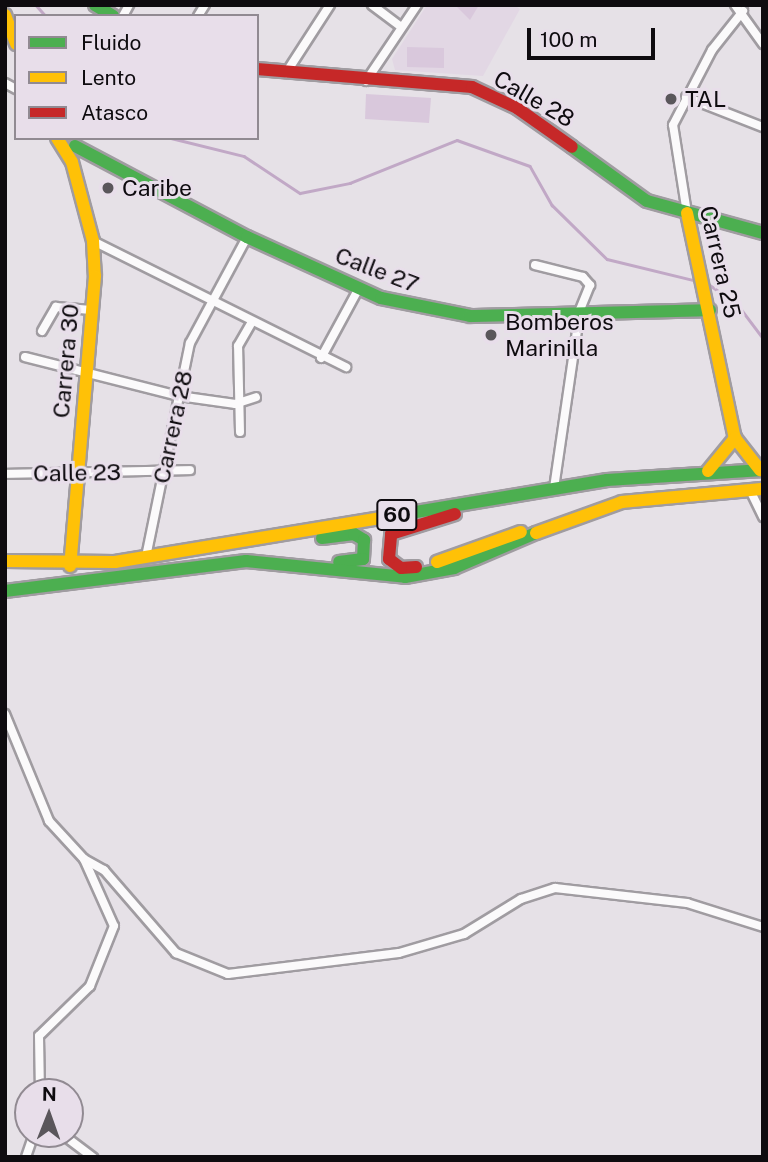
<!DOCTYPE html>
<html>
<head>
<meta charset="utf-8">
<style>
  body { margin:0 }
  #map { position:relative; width:768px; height:1162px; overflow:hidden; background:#e6e1e7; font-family:"Public Sans",sans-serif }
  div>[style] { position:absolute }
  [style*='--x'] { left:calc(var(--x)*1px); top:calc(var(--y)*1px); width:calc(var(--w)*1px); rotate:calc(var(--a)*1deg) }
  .built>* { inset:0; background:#e2d7e4 }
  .green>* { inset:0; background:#d9c8dc }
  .stream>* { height:2.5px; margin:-1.25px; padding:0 1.25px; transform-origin:1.25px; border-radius:1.25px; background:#c1a8c6 }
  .roads { filter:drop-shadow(2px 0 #a09ca1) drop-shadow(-2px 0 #a09ca1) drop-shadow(0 2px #a09ca1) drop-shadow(0 -2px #a09ca1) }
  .street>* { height:8px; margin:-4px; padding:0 4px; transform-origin:4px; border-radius:4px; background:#fbfafb }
  .fast>* { height:12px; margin:-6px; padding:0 6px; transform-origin:6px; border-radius:6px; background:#4caf50 }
  .slow>* { height:12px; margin:-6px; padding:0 6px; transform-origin:6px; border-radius:6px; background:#ffc107 }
  .jam>* { height:12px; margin:-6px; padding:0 6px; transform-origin:6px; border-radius:6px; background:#c62828 }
  .dots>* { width:19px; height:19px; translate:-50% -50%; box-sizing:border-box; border:4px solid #e8deea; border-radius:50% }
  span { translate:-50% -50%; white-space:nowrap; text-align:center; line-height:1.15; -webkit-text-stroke:6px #e8deea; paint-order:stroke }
  .shield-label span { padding:2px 5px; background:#e8deea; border:2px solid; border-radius:5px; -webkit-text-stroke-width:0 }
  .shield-label { font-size:21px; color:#0e0b0f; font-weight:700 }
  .street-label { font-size:23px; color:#0e0b0f }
  .poi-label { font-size:23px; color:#0e0b0f }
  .left { translate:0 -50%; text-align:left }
  .frame { position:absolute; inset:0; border:7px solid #0e0b0f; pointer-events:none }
  .legend { position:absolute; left:14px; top:14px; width:245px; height:126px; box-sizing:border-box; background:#e8deea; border:2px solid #918a92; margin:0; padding:9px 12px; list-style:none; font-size:21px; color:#0e0b0f }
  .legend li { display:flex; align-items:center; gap:14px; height:35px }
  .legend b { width:35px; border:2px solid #918a92 }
  .north { position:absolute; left:14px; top:1078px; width:70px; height:70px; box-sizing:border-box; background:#e8deea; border:2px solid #918a92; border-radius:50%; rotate:1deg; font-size:19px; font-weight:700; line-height:28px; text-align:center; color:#0e0b0f }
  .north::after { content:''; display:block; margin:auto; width:24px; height:32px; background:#5a565b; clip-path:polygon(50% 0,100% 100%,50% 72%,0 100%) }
  .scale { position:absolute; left:527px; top:28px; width:128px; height:32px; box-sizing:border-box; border:4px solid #0e0b0f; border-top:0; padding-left:9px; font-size:21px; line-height:24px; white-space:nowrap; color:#0e0b0f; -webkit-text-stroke:5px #e8deea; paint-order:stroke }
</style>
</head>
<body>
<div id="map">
  <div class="built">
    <div style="clip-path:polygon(427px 5px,514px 5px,520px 9px,483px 76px,395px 70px,392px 59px)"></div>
  </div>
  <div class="green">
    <div style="clip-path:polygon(455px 5px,479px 5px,470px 20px)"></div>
    <div style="clip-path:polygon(407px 47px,444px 48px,444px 68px,407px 67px)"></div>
    <div style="clip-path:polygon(366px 94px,431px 98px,429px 123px,365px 119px)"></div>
  </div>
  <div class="stream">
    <div style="--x:36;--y:5;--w:15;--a:48"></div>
    <div style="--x:171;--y:138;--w:75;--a:13.9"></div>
    <div style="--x:244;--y:156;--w:67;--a:33.5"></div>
    <div style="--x:300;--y:193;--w:51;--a:-11.3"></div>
    <div style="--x:350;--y:183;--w:115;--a:-21.9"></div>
    <div style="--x:457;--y:140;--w:77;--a:19.6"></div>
    <div style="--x:530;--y:166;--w:45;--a:60.6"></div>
    <div style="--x:552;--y:205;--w:77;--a:44.5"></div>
    <div style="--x:607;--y:259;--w:93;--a:13.7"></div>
    <div style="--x:707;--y:283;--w:38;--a:35"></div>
    <div style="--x:738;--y:305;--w:41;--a:52.9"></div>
  </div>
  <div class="roads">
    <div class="street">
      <div style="--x:372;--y:5;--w:36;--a:37"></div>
      <div style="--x:735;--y:5;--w:48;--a:54.3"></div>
      <div style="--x:123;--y:16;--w:13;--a:-61"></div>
      <div style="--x:198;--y:16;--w:13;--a:-58"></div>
      <div style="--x:286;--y:73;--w:81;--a:-57.1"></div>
      <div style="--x:366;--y:81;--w:92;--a:-56.1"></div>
      <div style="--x:5;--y:83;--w:13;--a:29"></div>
      <div style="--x:686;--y:97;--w:83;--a:21.3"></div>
      <div style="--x:687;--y:213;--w:89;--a:-99"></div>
      <div style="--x:673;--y:125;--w:85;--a:-62.5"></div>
      <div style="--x:712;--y:50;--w:50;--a:-51.5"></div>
      <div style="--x:93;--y:241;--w:283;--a:26.5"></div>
      <div style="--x:535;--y:265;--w:49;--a:14"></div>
      <div style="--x:583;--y:277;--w:11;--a:49"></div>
      <div style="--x:590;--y:285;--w:27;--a:112"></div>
      <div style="--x:580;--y:310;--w:180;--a:98.3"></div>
      <div style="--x:42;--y:331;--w:28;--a:-60"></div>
      <div style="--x:56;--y:307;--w:35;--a:5"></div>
      <div style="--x:25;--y:357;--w:159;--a:14.2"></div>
      <div style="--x:179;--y:396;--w:57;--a:8.1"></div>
      <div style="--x:235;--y:404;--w:22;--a:-18"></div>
      <div style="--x:321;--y:358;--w:80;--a:-61.5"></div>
      <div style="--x:240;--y:432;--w:86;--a:-91.3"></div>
      <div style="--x:238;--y:346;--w:28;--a:-60"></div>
      <div style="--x:5;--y:474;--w:185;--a:-1.2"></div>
      <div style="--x:751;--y:492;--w:28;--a:64"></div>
      <div style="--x:146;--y:557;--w:218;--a:-78.4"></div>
      <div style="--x:190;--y:343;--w:120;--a:-61.7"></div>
      <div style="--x:5;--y:714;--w:116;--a:67.6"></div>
      <div style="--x:49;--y:821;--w:52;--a:47.4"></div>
      <div style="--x:84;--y:859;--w:73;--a:65.9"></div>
      <div style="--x:114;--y:926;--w:65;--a:111.8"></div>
      <div style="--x:90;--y:986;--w:71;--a:135.6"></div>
      <div style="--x:39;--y:1036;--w:56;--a:89"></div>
      <div style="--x:84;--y:859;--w:23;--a:29"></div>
      <div style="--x:104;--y:870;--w:110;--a:49.1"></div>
      <div style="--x:176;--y:953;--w:56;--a:22"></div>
      <div style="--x:228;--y:974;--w:172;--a:-7"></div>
      <div style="--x:399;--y:953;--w:68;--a:-16.3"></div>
      <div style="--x:464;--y:934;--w:67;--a:-31.6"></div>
      <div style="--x:521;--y:899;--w:36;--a:-18"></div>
      <div style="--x:555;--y:888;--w:133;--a:6.5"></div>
      <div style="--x:687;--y:903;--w:80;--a:17.5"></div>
      <div style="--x:62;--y:1134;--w:39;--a:37"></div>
      <div style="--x:26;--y:1157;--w:24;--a:-71"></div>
    </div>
    <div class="fast">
      <div style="--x:95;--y:5;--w:21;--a:31"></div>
      <div style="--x:75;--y:146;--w:195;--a:27.9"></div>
      <div style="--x:247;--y:237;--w:147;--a:24.5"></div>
      <div style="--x:381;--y:298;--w:91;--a:11.4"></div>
      <div style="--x:470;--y:316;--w:240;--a:-1.4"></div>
      <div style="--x:572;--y:147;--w:92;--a:35.8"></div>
      <div style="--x:647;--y:201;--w:120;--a:15.4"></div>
      <div style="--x:404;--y:514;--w:206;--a:-9.5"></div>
      <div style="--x:607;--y:480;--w:156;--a:-3.7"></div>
      <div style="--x:322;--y:538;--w:32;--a:-7"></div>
      <div style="--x:354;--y:534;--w:12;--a:31"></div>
      <div style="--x:364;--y:540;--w:19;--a:93"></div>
      <div style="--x:363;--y:559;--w:24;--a:173"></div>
      <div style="--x:5;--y:591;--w:243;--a:-7.1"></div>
      <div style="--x:246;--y:561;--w:160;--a:5.7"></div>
      <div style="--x:405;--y:577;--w:50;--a:-10.4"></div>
      <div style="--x:454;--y:568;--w:89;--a:-23.1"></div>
    </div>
    <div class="slow">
      <div style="--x:5;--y:15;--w:31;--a:69"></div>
      <div style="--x:57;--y:138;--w:28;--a:58"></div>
      <div style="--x:72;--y:162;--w:82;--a:75.1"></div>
      <div style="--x:93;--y:241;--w:35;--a:87"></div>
      <div style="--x:95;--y:276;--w:291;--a:94.9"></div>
      <div style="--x:687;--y:213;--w:230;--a:78"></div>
      <div style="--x:735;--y:438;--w:41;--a:52"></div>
      <div style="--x:708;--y:471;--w:43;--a:-50.7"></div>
      <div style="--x:536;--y:533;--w:91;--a:-19.8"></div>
      <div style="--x:622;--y:502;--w:142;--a:-5.3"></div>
      <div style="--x:5;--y:561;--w:110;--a:0.5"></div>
      <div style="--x:115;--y:562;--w:293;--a:-9.4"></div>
      <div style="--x:437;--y:562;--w:89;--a:-19.7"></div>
    </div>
    <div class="jam">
      <div style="--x:257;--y:69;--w:216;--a:4.8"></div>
      <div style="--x:472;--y:87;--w:50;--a:25"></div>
      <div style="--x:517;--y:108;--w:67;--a:35.3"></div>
      <div style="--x:416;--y:567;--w:15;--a:176"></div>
      <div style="--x:401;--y:568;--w:15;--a:-143"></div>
      <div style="--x:389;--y:559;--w:25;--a:-85"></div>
      <div style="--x:391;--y:534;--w:67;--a:-17.4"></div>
    </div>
  </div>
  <div class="dots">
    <div style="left:671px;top:99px;background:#5a565b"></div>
    <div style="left:108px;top:188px;background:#5a565b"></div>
    <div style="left:491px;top:335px;background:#5a565b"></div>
  </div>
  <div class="shield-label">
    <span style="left:397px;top:515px">60</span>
  </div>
  <div class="street-label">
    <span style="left:534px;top:99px;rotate:30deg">Calle 28</span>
    <span style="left:720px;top:262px;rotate:77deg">Carrera 25</span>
    <span style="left:377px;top:270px;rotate:21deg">Calle 27</span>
    <span style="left:66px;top:361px;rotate:-85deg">Carrera 30</span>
    <span style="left:173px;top:427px;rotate:-78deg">Carrera 28</span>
    <span style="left:77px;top:473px;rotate:-1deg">Calle 23</span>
  </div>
  <div class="poi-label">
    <span class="left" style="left:685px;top:99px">TAL</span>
    <span class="left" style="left:122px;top:188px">Caribe</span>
    <span class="left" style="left:505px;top:335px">Bomberos<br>Marinilla</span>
  </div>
  <div class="frame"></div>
  <ul class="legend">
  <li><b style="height:9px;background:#4caf50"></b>Fluido</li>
  <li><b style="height:9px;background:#ffc107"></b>Lento</li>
  <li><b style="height:9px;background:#c62828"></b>Atasco</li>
  </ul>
  <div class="north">N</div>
  <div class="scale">100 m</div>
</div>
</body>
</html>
